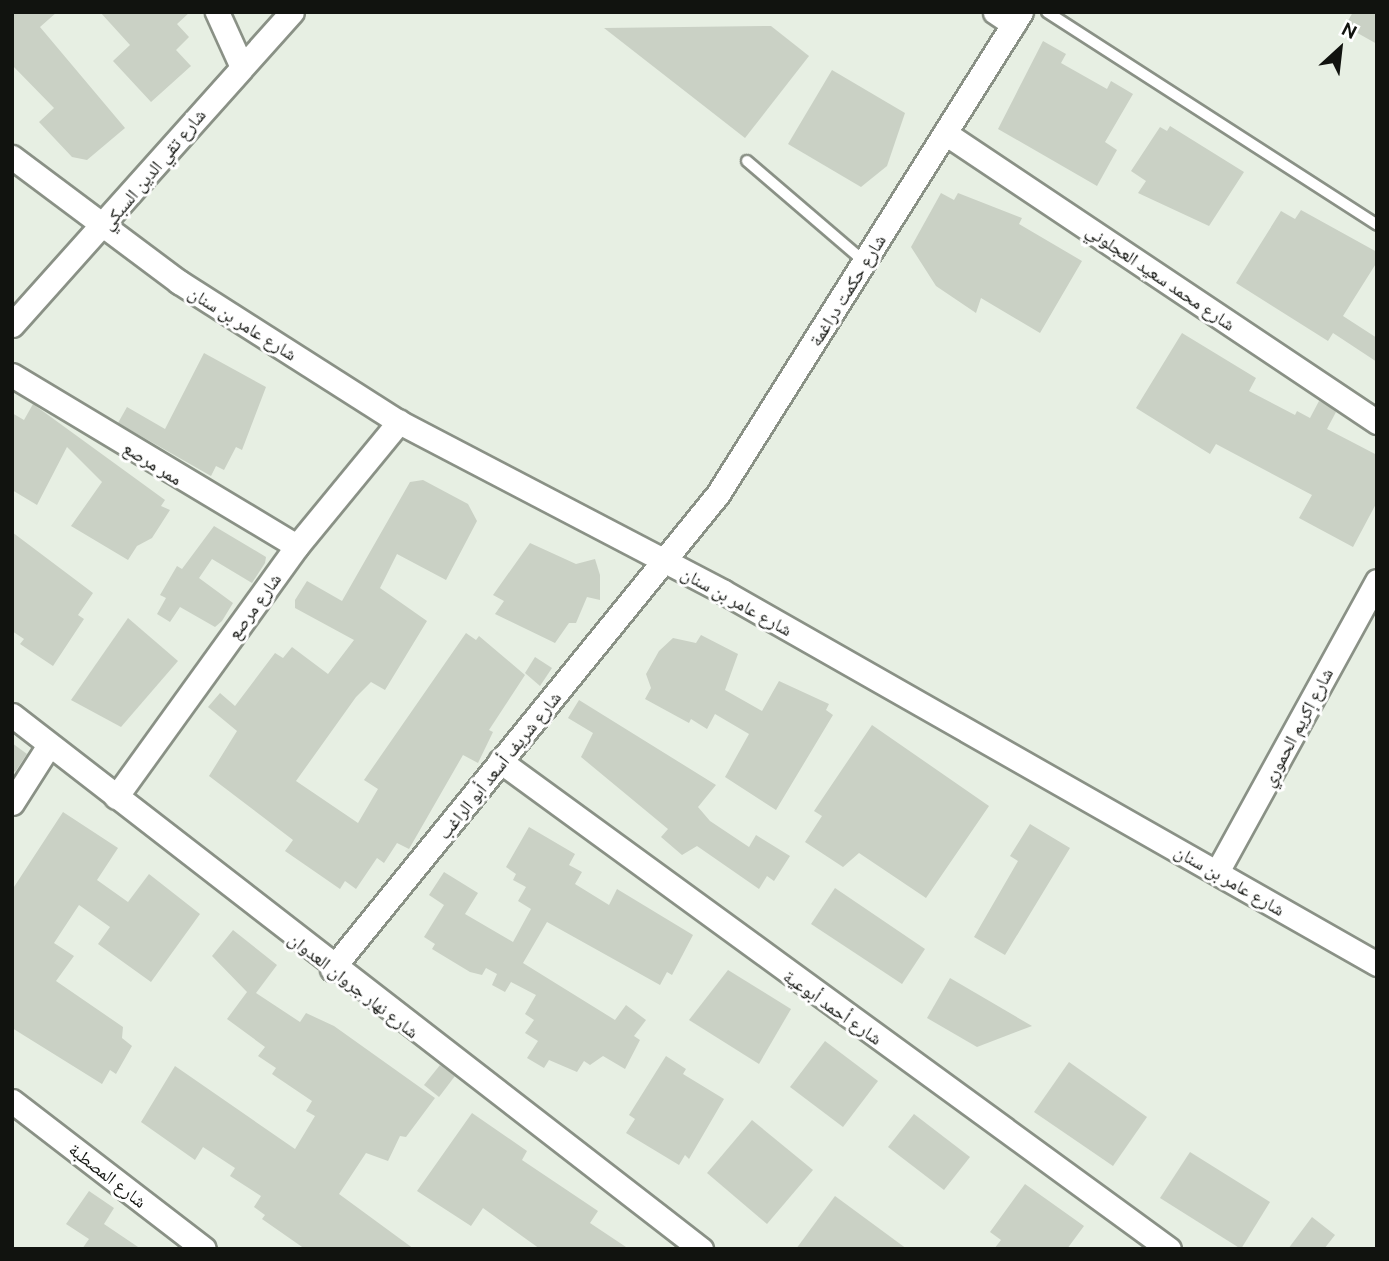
<!DOCTYPE html>
<html>
<head>
<meta charset="utf-8">
<style>
  body { margin:0 }
  #map { position:relative; width:1389px; height:1261px; overflow:hidden; background:#e7efe3; font-family:Ubuntu,"Noto Naskh Arabic",sans-serif }
  div>[style] { position:absolute }
  [style*='--x'] { left:calc(var(--x)*1px); top:calc(var(--y)*1px); width:calc(var(--w)*1px); rotate:calc(var(--a)*1deg) }
  .building>* { inset:0; background:#cad1c5 }
  .roads { filter:drop-shadow(2px 0 #8a9186) drop-shadow(-2px 0 #8a9186) drop-shadow(0 2px #8a9186) drop-shadow(0 -2px #8a9186) }
  .lane>* { height:10px; margin:-5px; padding:0 5px; transform-origin:5px; border-radius:5px; background:#fff }
  .street>* { height:23px; margin:-11.5px; padding:0 11.5px; transform-origin:11.5px; border-radius:11.5px; background:#fff }
  span { translate:-50% -50%; white-space:nowrap; text-align:center; line-height:1.15; -webkit-text-stroke:6px #fff; paint-order:stroke }
  .street-label { font-size:18px; color:#11130f }
  .frame { position:absolute; inset:0; border:14px solid #11130f; pointer-events:none }
  .north { position:absolute; left:1305px; top:14px; width:70px; height:70px; -webkit-text-stroke:5px #fff; paint-order:stroke; rotate:27deg; font-size:19px; font-weight:700; line-height:28px; text-align:center; color:#11130f }
  .north::after { content:''; display:block; margin:auto; width:24px; height:32px; background:#11130f; clip-path:polygon(50% 0,100% 100%,50% 72%,0 100%) }
</style>
</head>
<body>
<div id="map">
  <div class="building">
    <div style="clip-path:polygon(12px 12px,57px 12px,40px 27px,125px 128px,87px 160px,72px 157px,39px 122px,54px 108px,12px 65px)"></div>
    <div style="clip-path:polygon(100px 12px,190px 12px,177px 24px,189px 37px,176px 50px,191px 66px,151px 102px,113px 61px,130px 45px)"></div>
    <div style="clip-path:polygon(1353px 12px,1377px 12px,1377px 44px,1345px 26px)"></div>
    <div style="clip-path:polygon(771px 26px,809px 56px,745px 138px,604px 28px)"></div>
    <div style="clip-path:polygon(1043px 41px,1066px 54px,1061px 63px,1107px 89px,1111px 81px,1133px 94px,1105px 142px,1117px 150px,1097px 186px,998px 129px)"></div>
    <div style="clip-path:polygon(832px 70px,905px 113px,887px 166px,861px 187px,788px 144px)"></div>
    <div style="clip-path:polygon(1170px 126px,1244px 172px,1209px 226px,1138px 193px,1146px 181px,1131px 171px,1160px 127px,1167px 131px)"></div>
    <div style="clip-path:polygon(941px 193px,954px 200px,958px 193px,1022px 218px,1019px 224px,1082px 261px,1040px 333px,981px 298px,976px 313px,936px 286px,911px 247px)"></div>
    <div style="clip-path:polygon(1301px 210px,1377px 252px,1377px 262px,1343px 316px,1377px 338px,1377px 362px,1333px 333px,1328px 341px,1236px 283px,1281px 211px,1295px 219px)"></div>
    <div style="clip-path:polygon(1182px 333px,1256px 378px,1249px 391px,1295px 415px,1297px 411px,1310px 418px,1319px 401px,1326px 404px,1336px 412px,1327px 429px,1377px 455px,1377px 502px,1353px 547px,1299px 518px,1312px 495px,1216px 444px,1210px 454px,1136px 408px)"></div>
    <div style="clip-path:polygon(204px 353px,266px 387px,242px 450px,236px 447px,224px 470px,216px 466px,211px 476px,118px 423px,127px 407px,165px 429px)"></div>
    <div style="clip-path:polygon(33px 404px,165px 500px,161px 506px,170px 510px,152px 538px,137px 546px,128px 560px,71px 526px,102px 482px,67px 447px,37px 505px,12px 490px,12px 413px,24px 420px)"></div>
    <div style="clip-path:polygon(423px 480px,468px 504px,477px 521px,446px 580px,397px 554px,380px 588px,427px 621px,385px 690px,371px 682px,356px 697px,296px 781px,358px 823px,378px 789px,364px 780px,466px 633px,476px 640px,479px 636px,525px 675px,489px 730px,493px 732px,478px 763px,463px 755px,409px 849px,397px 843px,384px 863px,377px 858px,356px 889px,345px 881px,340px 889px,285px 851px,293px 840px,209px 776px,237px 731px,208px 707px,220px 693px,235px 706px,275px 653px,283px 658px,292px 647px,328px 674px,354px 640px,295px 608px,295px 600px,307px 581px,342px 601px,410px 482px)"></div>
    <div style="clip-path:polygon(214px 526px,266px 557px,265px 563px,252px 583px,212px 559px,199px 578px,233px 603px,222px 621px,215px 627px,180px 607px,170px 622px,157px 614px,166px 598px,160px 595px,177px 566px,182px 569px)"></div>
    <div style="clip-path:polygon(12px 532px,93px 593px,78px 615px,84px 619px,53px 666px,20px 644px,24px 639px,12px 631px)"></div>
    <div style="clip-path:polygon(530px 543px,576px 564px,595px 559px,600px 575px,600px 600px,587px 597px,576px 623px,569px 623px,555px 643px,495px 614px,504px 601px,493px 595px)"></div>
    <div style="clip-path:polygon(128px 618px,178px 661px,121px 727px,71px 700px)"></div>
    <div style="clip-path:polygon(701px 635px,738px 654px,725px 690px,762px 711px,779px 681px,829px 704px,826px 710px,833px 715px,776px 810px,725px 777px,749px 734px,715px 714px,707px 729px,691px 719px,689px 723px,645px 699px,651px 688px,646px 674px,659px 651px,673px 638px,696px 643px)"></div>
    <div style="clip-path:polygon(535px 657px,552px 668px,540px 686px,525px 673px)"></div>
    <div style="clip-path:polygon(579px 700px,716px 785px,698px 807px,710px 821px,749px 847px,756px 835px,790px 856px,774px 881px,767px 876px,759px 889px,697px 846px,682px 855px,661px 837px,668px 829px,581px 757px,593px 733px,568px 718px)"></div>
    <div style="clip-path:polygon(872px 725px,989px 806px,926px 898px,859px 853px,843px 867px,805px 842px,822px 816px,814px 811px)"></div>
    <div style="clip-path:polygon(12px 743px,27px 754px,15px 772px,12px 769px)"></div>
    <div style="clip-path:polygon(63px 812px,118px 848px,97px 880px,128px 902px,149px 874px,200px 914px,151px 982px,98px 944px,110px 927px,79px 905px,54px 943px,74px 956px,56px 981px,123px 1027px,122px 1038px,132px 1046px,116px 1074px,110px 1070px,102px 1084px,12px 1028px,12px 890px)"></div>
    <div style="clip-path:polygon(1030px 824px,1070px 848px,1005px 955px,974px 937px,1018px 861px,1010px 856px)"></div>
    <div style="clip-path:polygon(529px 827px,575px 854px,569px 865px,582px 872px,575px 884px,609px 905px,617px 889px,693px 935px,672px 975px,667px 972px,660px 985px,547px 922px,523px 963px,615px 1020px,626px 1005px,646px 1020px,634px 1036px,640px 1040px,625px 1069px,603px 1056px,590px 1065px,584px 1061px,577px 1072px,549px 1060px,544px 1068px,527px 1058px,538px 1041px,525px 1033px,534px 1020px,525px 1014px,536px 995px,511px 982px,505px 992px,492px 985px,497px 974px,486px 968px,482px 975px,470px 972px,432px 949px,435px 944px,424px 937px,444px 905px,429px 895px,444px 872px,478px 893px,465px 914px,513px 942px,531px 909px,518px 901px,526px 887px,513px 880px,516px 874px,506px 867px)"></div>
    <div style="clip-path:polygon(835px 888px,925px 949px,902px 984px,811px 924px)"></div>
    <div style="clip-path:polygon(233px 930px,277px 965px,256px 993px,300px 1022px,306px 1013px,334px 1026px,435px 1098px,406px 1137px,400px 1136px,388px 1161px,366px 1153px,339px 1194px,414px 1249px,305px 1249px,262px 1219px,265px 1215px,254px 1207px,261px 1196px,230px 1176px,235px 1168px,203px 1147px,195px 1160px,141px 1122px,175px 1066px,295px 1149px,315px 1116px,306px 1111px,312px 1101px,272px 1074px,276px 1068px,258px 1056px,265px 1047px,227px 1019px,247px 992px,212px 956px)"></div>
    <div style="clip-path:polygon(728px 970px,791px 1009px,759px 1064px,689px 1020px)"></div>
    <div style="clip-path:polygon(950px 978px,1032px 1026px,977px 1047px,927px 1018px)"></div>
    <div style="clip-path:polygon(825px 1041px,878px 1081px,843px 1127px,790px 1087px)"></div>
    <div style="clip-path:polygon(666px 1056px,686px 1069px,683px 1074px,724px 1099px,689px 1159px,685px 1155px,679px 1165px,626px 1133px,635px 1119px,629px 1115px)"></div>
    <div style="clip-path:polygon(1069px 1062px,1147px 1117px,1113px 1166px,1034px 1112px)"></div>
    <div style="clip-path:polygon(440px 1065px,455px 1076px,439px 1097px,424px 1085px)"></div>
    <div style="clip-path:polygon(472px 1113px,527px 1151px,522px 1160px,598px 1211px,590px 1223px,629px 1249px,540px 1249px,483px 1208px,471px 1226px,417px 1191px)"></div>
    <div style="clip-path:polygon(914px 1114px,970px 1157px,944px 1190px,888px 1147px)"></div>
    <div style="clip-path:polygon(752px 1120px,813px 1170px,767px 1224px,707px 1173px)"></div>
    <div style="clip-path:polygon(1190px 1152px,1270px 1202px,1241px 1249px,1160px 1198px)"></div>
    <div style="clip-path:polygon(1025px 1184px,1084px 1226px,1067px 1249px,994px 1249px,1001px 1240px,990px 1232px)"></div>
    <div style="clip-path:polygon(89px 1191px,114px 1208px,104px 1224px,141px 1249px,82px 1249px,89px 1239px,66px 1224px)"></div>
    <div style="clip-path:polygon(835px 1196px,907px 1249px,796px 1249px)"></div>
    <div style="clip-path:polygon(1312px 1217px,1335px 1235px,1324px 1249px,1288px 1249px)"></div>
  </div>
  <div class="roads">
    <div class="lane">
      <div style="--x:1047;--y:12;--w:393;--a:32.8"></div>
      <div style="--x:747;--y:161;--w:155;--a:40.6"></div>
    </div>
    <div class="street">
      <div style="--x:217;--y:12;--w:58;--a:65.6"></div>
      <div style="--x:995;--y:12;--w:22;--a:34"></div>
      <div style="--x:945;--y:133;--w:520;--a:33.78"></div>
      <div style="--x:12;--y:157;--w:209;--a:36.8"></div>
      <div style="--x:179;--y:282;--w:261;--a:32.5"></div>
      <div style="--x:399;--y:422;--w:365;--a:27.6"></div>
      <div style="--x:722;--y:591;--w:754;--a:29.66"></div>
      <div style="--x:12;--y:325;--w:420;--a:-48.2"></div>
      <div style="--x:12;--y:375;--w:332;--a:31"></div>
      <div style="--x:12;--y:715;--w:872;--a:37.78"></div>
      <div style="--x:500;--y:761;--w:828;--a:36.11"></div>
      <div style="--x:116;--y:797;--w:309;--a:-54.2"></div>
      <div style="--x:297;--y:546;--w:161;--a:-50.6"></div>
      <div style="--x:12;--y:803;--w:69;--a:-57.5"></div>
      <div style="--x:1217;--y:872;--w:332;--a:-61.2"></div>
      <div style="--x:332;--y:969;--w:612;--a:-50.9"></div>
      <div style="--x:718;--y:494;--w:569;--a:-57.85"></div>
      <div style="--x:12;--y:1101;--w:242;--a:37.6"></div>
    </div>
  </div>
  <div class="street-label">
    <span style="left:153px;top:169px;rotate:-50deg">شارع تقي الدين السبكي</span>
    <span style="left:1161px;top:277px;rotate:34deg">شارع محمد سعيد العجلوني</span>
    <span style="left:847px;top:290px;rotate:-58deg">شارع حكمت دراغمة</span>
    <span style="left:243px;top:323px;rotate:32deg">شارع عامر بن سنان</span>
    <span style="left:153px;top:463px;rotate:32deg">ممر مرصع</span>
    <span style="left:737px;top:601px;rotate:29deg">شارع عامر بن سنان</span>
    <span style="left:254px;top:606px;rotate:-54deg">شارع مرصع</span>
    <span style="left:1297px;top:727px;rotate:-62deg">شارع إكريم الحموري</span>
    <span style="left:499px;top:765px;rotate:-51deg">شارع شريف أسعد أبو الراغب</span>
    <span style="left:1230px;top:880px;rotate:30deg">شارع عامر بن سنان</span>
    <span style="left:354px;top:985px;rotate:38deg">شارع نهار جروان العدوان</span>
    <span style="left:833px;top:1007px;rotate:35deg">شارع أحمد أبوعية</span>
    <span style="left:108px;top:1175px;rotate:38deg">شارع المصطبة</span>
  </div>
  <div class="frame"></div>
  <div class="north">N</div>
</div>
</body>
</html>
